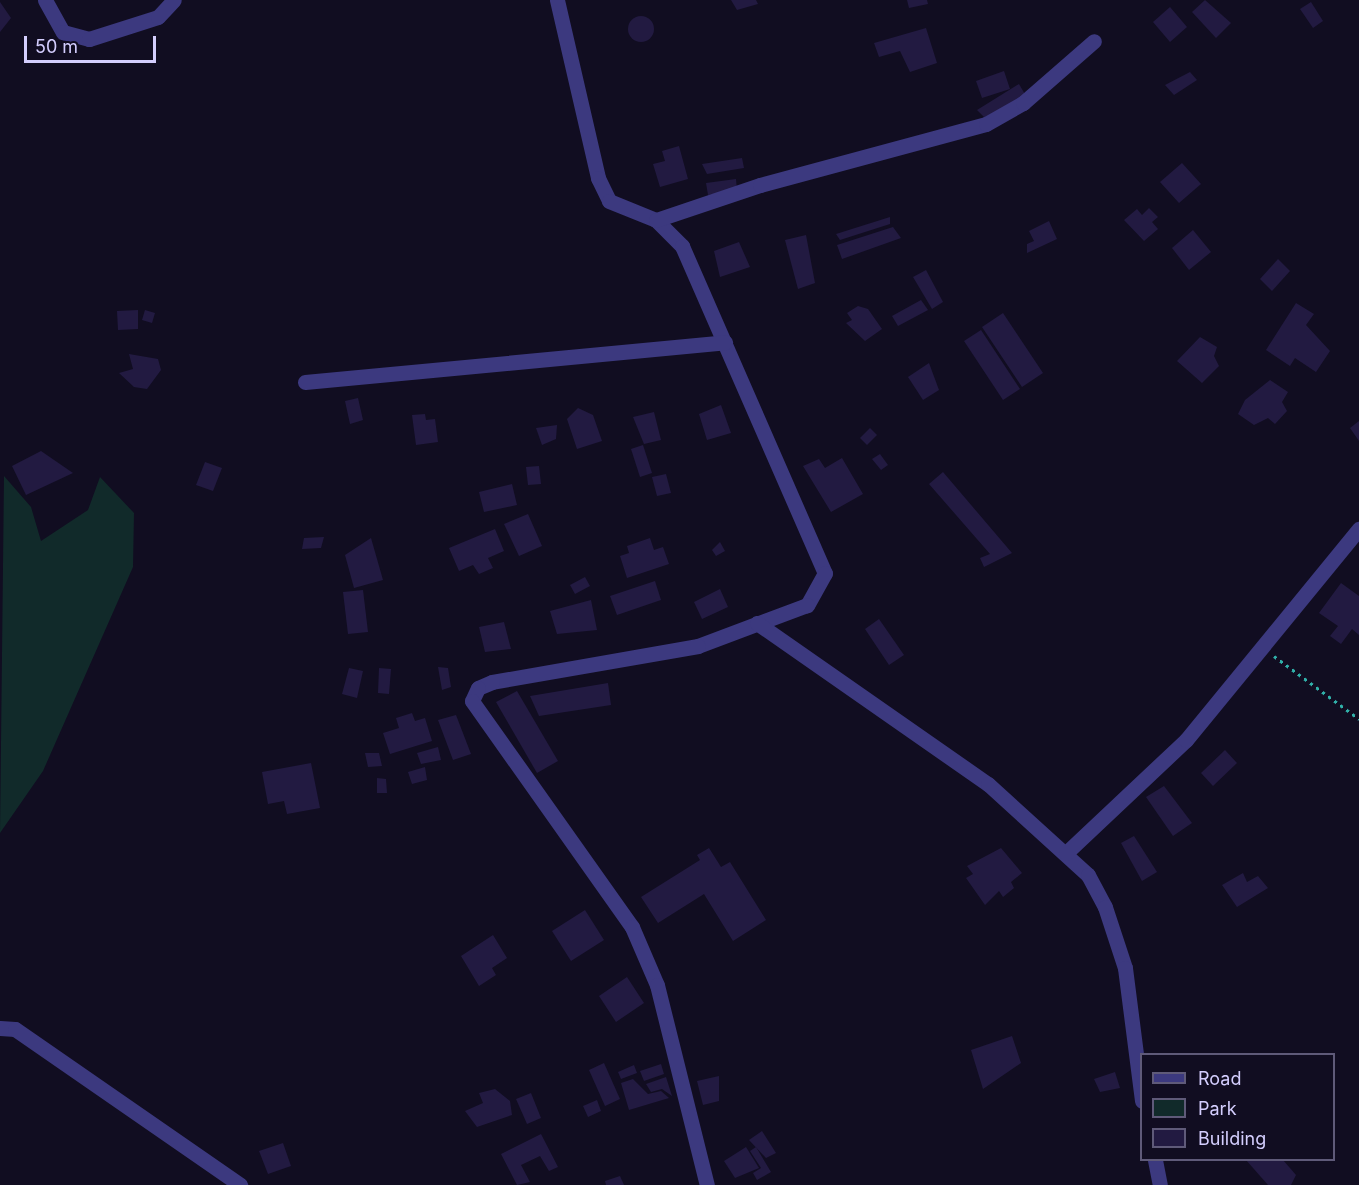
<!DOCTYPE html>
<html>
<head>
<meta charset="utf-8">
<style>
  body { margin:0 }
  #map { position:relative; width:1359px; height:1185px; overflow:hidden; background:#110d21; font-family:Inter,sans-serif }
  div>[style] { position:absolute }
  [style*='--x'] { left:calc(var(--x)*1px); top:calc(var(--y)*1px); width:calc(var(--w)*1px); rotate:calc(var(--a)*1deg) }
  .green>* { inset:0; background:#112a2a }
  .building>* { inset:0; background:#221a41 }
  .round { border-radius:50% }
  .path>* { height:3px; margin-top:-1.5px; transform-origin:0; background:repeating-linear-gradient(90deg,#30b0a9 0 3px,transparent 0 7.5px) }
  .minor>* { height:15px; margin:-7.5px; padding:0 7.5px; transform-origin:7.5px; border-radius:7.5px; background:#3c397f }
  span { translate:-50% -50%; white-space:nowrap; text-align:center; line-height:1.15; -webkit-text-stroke:4.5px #110d21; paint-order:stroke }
  .legend { position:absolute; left:1140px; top:1053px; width:195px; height:108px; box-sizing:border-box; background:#110d21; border:2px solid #5f5a79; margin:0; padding:8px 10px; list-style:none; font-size:18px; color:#d4cefe }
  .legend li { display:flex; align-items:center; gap:12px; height:30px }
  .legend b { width:30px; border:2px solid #5f5a79 }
  .scale { position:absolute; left:24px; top:36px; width:132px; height:27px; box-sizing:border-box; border:3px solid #d4cefe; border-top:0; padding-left:8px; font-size:18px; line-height:21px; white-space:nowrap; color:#d4cefe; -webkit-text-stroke:4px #110d21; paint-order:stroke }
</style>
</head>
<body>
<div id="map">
  <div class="green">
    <div style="clip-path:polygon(4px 476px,31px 507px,41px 541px,88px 510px,100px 477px,134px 513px,133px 567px,43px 771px,0 833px)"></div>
  </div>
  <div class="building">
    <div style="clip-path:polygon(731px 0,756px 0,758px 4px,737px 10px)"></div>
    <div style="clip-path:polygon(907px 0,927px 0,928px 4px,909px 8px)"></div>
    <div style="clip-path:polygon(1205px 0,1231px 23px,1216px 38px,1192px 12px)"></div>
    <div style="clip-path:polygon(0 2px,11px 18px,0 32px)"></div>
    <div style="clip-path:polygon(1311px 2px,1323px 21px,1313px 28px,1300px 9px)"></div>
    <div style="clip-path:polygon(1170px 7px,1187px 27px,1170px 42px,1153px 22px)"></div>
    <div class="round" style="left:628px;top:16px;width:26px;height:26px"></div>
    <div style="clip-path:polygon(926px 28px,937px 63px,910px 72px,900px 51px,879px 57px,874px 43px)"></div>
    <div style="clip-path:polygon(1004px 71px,1010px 89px,982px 98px,976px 81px)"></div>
    <div style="clip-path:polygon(1190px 72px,1197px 80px,1174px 95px,1165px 85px)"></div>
    <div style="clip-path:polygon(1019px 84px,1026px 96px,987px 120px,977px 110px)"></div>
    <div style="clip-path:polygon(679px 146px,688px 179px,660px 187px,653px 164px,665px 161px,662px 151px)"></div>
    <div style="clip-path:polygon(742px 158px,744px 168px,707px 174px,702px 164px)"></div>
    <div style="clip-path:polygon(1182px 163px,1201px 184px,1179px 203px,1160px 182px)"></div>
    <div style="clip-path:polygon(736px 179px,737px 191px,708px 195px,706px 183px)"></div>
    <div style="clip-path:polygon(1149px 208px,1158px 217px,1152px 222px,1158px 229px,1144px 241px,1124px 220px,1137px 209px,1142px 215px)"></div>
    <div style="clip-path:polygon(890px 217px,890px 224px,840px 240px,836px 234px)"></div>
    <div style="clip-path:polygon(1049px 221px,1057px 239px,1027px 253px,1027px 244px,1034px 241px,1029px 231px)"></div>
    <div style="clip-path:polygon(893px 227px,901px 238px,842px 259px,837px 245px)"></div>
    <div style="clip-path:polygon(1193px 230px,1211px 252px,1189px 270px,1172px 248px)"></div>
    <div style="clip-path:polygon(806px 235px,815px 283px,798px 289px,785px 240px)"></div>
    <div style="clip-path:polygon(739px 242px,750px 267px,720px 277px,714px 251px)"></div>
    <div style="clip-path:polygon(1278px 259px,1290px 271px,1272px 291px,1260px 279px)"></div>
    <div style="clip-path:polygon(926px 270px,943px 302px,932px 309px,913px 277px)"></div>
    <div style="clip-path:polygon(921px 300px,928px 310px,898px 326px,892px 316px)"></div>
    <div style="clip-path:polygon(1296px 303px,1314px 314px,1306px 325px,1330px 351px,1316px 372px,1295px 358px,1290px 366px,1266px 350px)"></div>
    <div style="clip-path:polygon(858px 306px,868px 309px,882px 329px,865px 341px,846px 323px,852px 320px,847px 313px)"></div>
    <div style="clip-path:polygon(138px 310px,138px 329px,118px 330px,117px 311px)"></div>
    <div style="clip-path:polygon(145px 310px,155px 313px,152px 323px,142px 320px)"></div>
    <div style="clip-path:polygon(1003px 313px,1043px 373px,1022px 387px,982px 327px)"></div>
    <div style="clip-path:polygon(981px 330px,1020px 389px,1003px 400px,964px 341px)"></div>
    <div style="clip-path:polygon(1200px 337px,1217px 347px,1214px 356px,1219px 366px,1202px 383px,1177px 361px)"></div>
    <div style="clip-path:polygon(129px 354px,158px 359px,161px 370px,147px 389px,134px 387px,119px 373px,133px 369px)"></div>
    <div style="clip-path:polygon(929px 363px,939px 390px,923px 400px,908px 377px)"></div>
    <div style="clip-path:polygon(1270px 380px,1288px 392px,1282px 402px,1287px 411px,1275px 424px,1268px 418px,1254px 425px,1238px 414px,1245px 400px)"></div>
    <div style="clip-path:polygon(358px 398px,363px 420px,350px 424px,345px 401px)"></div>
    <div style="clip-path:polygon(721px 405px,731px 433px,707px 440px,699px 414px)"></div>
    <div style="clip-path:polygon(578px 408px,593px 415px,602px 441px,577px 449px,567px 419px)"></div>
    <div style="clip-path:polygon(654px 412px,661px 440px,644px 444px,633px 417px)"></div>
    <div style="clip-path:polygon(425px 414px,426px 420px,435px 419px,438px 442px,416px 445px,412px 415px)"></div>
    <div style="clip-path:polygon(1359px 421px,1359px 441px,1350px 428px)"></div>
    <div style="clip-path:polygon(557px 425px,556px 439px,542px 445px,536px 428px)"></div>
    <div style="clip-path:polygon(870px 428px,877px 435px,867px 445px,860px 438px)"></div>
    <div style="clip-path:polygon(643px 445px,652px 473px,640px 477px,631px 449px)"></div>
    <div style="clip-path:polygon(41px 451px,73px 473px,26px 495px,12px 466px)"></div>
    <div style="clip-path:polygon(880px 454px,888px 465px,881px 470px,872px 459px)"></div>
    <div style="clip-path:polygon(842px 458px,863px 494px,831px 512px,803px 466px,819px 459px,825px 468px)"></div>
    <div style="clip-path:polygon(205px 462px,222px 468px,213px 491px,196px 485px)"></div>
    <div style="clip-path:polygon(539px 466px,541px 484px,528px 485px,526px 467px)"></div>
    <div style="clip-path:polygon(943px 472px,1012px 553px,984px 567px,980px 558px,990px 554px,929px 484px)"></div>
    <div style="clip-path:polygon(666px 474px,671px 493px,657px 496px,652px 477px)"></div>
    <div style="clip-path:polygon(512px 484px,517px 505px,484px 512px,479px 492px)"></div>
    <div style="clip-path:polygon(528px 514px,542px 546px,519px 556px,504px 524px)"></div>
    <div style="clip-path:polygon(495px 529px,504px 551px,488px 558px,493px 568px,479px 574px,473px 565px,459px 571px,449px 548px)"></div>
    <div style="clip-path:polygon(324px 537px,321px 548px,302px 549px,304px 538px)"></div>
    <div style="clip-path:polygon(371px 538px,383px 580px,354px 588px,345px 555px)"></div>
    <div style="clip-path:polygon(650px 538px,654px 550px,663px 547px,669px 564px,627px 578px,620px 556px,629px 553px,627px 546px)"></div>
    <div style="clip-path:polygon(720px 542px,725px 551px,716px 556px,712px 550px)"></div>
    <div style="clip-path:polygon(585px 577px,590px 586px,575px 594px,570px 585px)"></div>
    <div style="clip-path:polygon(655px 581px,661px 600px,617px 615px,610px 596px)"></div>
    <div style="clip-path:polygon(1341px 583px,1359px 596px,1359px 635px,1352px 629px,1341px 644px,1330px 636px,1338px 626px,1319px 613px)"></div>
    <div style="clip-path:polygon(720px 589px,728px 607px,702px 619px,694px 602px)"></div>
    <div style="clip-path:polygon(363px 590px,368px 632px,348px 634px,343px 592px)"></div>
    <div style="clip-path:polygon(591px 600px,597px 630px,557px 634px,550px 611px)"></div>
    <div style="clip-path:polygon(879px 619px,904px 655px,889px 665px,865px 629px)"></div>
    <div style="clip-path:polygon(504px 622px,511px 649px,485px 652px,479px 627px)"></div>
    <div style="clip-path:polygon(438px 667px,448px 668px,451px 687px,442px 690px)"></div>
    <div style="clip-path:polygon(349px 668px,363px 671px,357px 698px,342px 694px)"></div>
    <div style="clip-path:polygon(379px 668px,391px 669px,389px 694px,378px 693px)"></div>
    <div style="clip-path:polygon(608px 683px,611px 705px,539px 716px,530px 696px)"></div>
    <div style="clip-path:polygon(517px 691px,558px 761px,537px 773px,496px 702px)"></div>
    <div style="clip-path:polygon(412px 713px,415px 721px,425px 718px,432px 741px,390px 754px,383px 733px,399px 728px,396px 718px)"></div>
    <div style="clip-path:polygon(456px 715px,471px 754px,453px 760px,438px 720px)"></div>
    <div style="clip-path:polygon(438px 747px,441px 760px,421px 764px,417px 753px)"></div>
    <div style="clip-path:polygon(1225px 750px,1237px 763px,1213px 786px,1201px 773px)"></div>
    <div style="clip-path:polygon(365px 753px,379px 753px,382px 766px,368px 767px)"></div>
    <div style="clip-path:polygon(311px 763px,320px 808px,287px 814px,284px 801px,268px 804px,262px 772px)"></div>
    <div style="clip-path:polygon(425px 767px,427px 780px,412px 784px,408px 772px)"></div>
    <div style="clip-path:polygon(377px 778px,386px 779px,387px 793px,377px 793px)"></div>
    <div style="clip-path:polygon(1164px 786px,1192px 823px,1173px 836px,1146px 797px)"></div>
    <div style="clip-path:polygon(1134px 836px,1157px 872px,1142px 881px,1121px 843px)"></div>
    <div style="clip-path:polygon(709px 848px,721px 867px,730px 862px,766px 920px,733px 941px,704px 894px,658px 923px,641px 897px,700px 860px,697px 855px)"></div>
    <div style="clip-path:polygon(1001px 848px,1022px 873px,1011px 882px,1014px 888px,1003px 897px,999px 891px,985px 905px,966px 878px,973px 874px,967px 866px)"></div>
    <div style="clip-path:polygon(1243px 873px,1247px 882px,1258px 876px,1268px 888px,1237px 907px,1222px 885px)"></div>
    <div style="clip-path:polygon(585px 910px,604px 940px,571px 961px,552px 931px)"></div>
    <div style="clip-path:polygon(493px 935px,507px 958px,492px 968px,496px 975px,479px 986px,461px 956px)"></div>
    <div style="clip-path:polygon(627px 977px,644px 1003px,616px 1022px,599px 996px)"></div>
    <div style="clip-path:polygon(1012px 1036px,1021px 1063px,983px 1089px,971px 1050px)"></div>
    <div style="clip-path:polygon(604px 1063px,620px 1099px,605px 1106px,589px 1070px)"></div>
    <div style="clip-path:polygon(661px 1064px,664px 1074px,644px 1081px,640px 1071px)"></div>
    <div style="clip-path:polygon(634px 1065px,637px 1073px,621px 1079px,618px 1072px)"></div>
    <div style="clip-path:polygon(1115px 1072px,1120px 1088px,1100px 1092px,1094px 1079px)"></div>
    <div style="clip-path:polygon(719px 1076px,719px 1101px,703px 1105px,697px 1081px)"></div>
    <div style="clip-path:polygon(666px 1077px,672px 1096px,662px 1089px,651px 1092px,646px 1084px)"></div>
    <div style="clip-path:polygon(633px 1079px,648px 1094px,661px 1091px,669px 1098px,629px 1110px,621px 1083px)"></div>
    <div style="clip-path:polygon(495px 1089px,510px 1101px,512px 1115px,477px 1127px,465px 1111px,483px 1103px,479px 1093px)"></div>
    <div style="clip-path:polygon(531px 1093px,541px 1118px,527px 1124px,516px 1099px)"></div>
    <div style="clip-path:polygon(597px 1100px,601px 1111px,588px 1117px,583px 1106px)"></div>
    <div style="clip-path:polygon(762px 1131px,776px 1153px,766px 1158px,749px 1140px)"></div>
    <div style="clip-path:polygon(541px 1134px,558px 1167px,549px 1171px,540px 1156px,521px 1165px,530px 1182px,517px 1185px,501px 1154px)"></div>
    <div style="clip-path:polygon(283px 1143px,291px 1166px,268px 1174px,259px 1151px)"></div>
    <div style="clip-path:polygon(746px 1147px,759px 1168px,735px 1178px,724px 1161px)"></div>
    <div style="clip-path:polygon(756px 1147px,771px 1172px,757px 1180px,753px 1173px,761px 1168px,750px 1151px)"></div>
    <div style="clip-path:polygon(1246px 1160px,1283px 1160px,1296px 1175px,1291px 1185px,1268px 1185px)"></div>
    <div style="clip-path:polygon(620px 1176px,624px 1185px,606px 1185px,605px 1181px)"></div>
  </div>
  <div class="path">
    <div style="--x:1274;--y:656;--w:106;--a:36.5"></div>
  </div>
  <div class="minor">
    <div style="--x:45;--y:0;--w:37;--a:61"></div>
    <div style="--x:63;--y:32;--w:27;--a:15"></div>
    <div style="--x:89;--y:39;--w:72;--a:-17.7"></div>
    <div style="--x:158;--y:17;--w:23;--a:-47"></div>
    <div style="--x:557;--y:0;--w:183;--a:77"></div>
    <div style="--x:598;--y:178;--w:25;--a:64"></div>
    <div style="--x:609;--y:201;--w:51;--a:22"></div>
    <div style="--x:656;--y:220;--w:37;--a:45"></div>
    <div style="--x:682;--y:246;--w:357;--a:66.4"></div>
    <div style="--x:825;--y:573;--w:37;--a:119"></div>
    <div style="--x:807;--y:605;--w:116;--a:159.4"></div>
    <div style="--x:698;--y:646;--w:209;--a:170.1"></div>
    <div style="--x:492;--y:682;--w:15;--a:157"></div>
    <div style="--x:478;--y:688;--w:14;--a:115"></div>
    <div style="--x:472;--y:701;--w:277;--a:54.7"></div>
    <div style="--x:632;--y:927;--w:63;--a:66.7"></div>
    <div style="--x:657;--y:985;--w:206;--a:76"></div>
    <div style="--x:656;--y:220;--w:110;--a:-18.6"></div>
    <div style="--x:760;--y:185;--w:234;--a:-15.1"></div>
    <div style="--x:986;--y:124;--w:43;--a:-29.6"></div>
    <div style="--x:1023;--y:103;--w:94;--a:-41.1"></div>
    <div style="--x:305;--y:382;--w:422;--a:-5.4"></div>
    <div style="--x:757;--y:623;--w:282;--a:34.9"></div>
    <div style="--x:988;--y:784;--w:135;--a:42.3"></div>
    <div style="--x:1088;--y:875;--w:36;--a:62"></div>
    <div style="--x:1105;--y:907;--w:64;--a:71.8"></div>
    <div style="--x:1125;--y:968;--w:134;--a:82.7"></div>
    <div style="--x:1066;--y:853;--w:165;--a:-43.3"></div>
    <div style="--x:1186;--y:740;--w:273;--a:-50.7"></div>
    <div style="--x:0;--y:1028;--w:15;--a:4"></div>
    <div style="--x:15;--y:1029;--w:274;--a:34.7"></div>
    <div style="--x:1155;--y:1160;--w:25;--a:79"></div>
  </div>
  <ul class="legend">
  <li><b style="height:8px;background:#3c397f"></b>Road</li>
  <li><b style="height:16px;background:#112a2a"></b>Park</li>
  <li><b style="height:16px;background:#221a41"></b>Building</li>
  </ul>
  <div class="scale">50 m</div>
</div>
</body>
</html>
